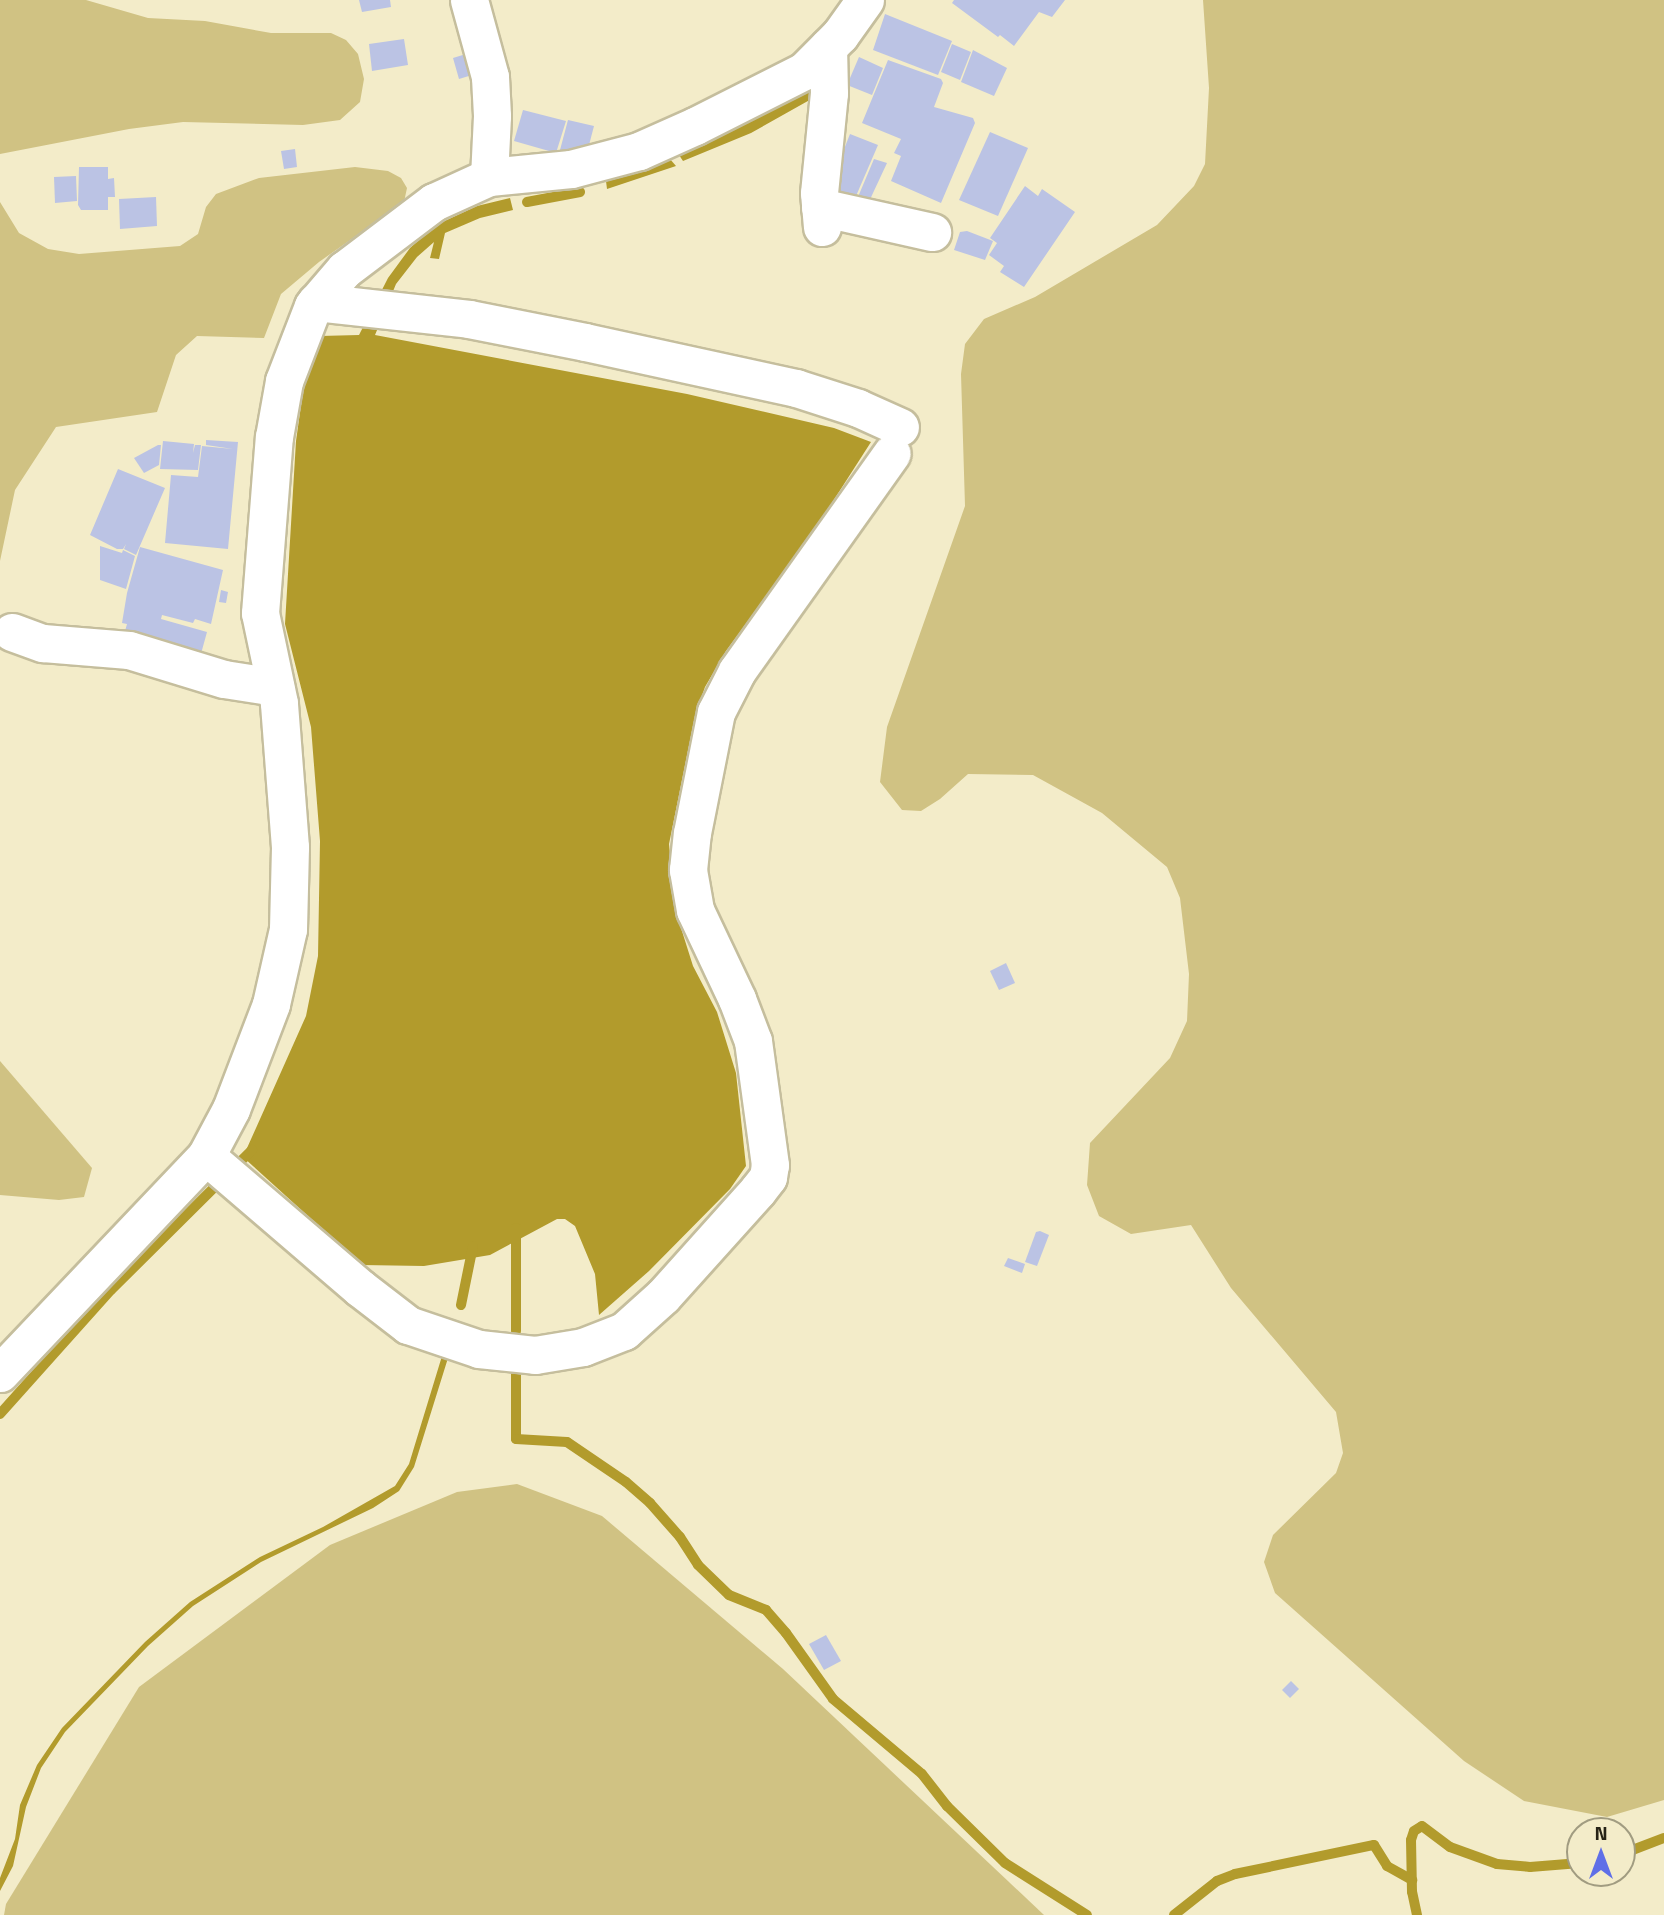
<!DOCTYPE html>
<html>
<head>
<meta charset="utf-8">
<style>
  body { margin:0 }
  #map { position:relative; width:1664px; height:1915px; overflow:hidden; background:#f3ecc9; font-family:"Titillium Web",sans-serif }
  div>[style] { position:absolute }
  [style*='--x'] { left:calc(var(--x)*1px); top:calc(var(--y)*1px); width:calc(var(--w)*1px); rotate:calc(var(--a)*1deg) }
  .green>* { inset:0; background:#d0c283 }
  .water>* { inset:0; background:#b29b2c }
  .stream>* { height:10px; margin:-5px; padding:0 5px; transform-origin:5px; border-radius:5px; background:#b29b2c }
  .building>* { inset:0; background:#bbc3e4 }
  .roads { filter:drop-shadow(2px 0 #c5be9d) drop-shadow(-2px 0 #c5be9d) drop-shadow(0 2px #c5be9d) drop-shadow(0 -2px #c5be9d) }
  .minor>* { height:37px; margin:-18.5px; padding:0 18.5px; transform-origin:18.5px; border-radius:18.5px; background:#fff }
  span { translate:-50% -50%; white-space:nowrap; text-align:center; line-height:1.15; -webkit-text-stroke:5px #f3ecc9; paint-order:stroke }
  .north { position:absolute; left:1566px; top:1817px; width:70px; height:70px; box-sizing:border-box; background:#f3ecc9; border:2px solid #a19c81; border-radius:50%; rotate:0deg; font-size:19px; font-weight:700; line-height:28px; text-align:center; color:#262316 }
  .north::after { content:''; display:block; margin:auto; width:24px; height:32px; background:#5f6fe7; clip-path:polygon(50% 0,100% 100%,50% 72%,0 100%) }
</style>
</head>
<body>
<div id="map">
  <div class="green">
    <div style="clip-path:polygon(0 0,86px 0,148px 18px,205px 21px,271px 33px,331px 33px,346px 40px,358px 54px,364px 79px,360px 102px,340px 120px,303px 125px,183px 122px,129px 129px,0 154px)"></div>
    <div style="clip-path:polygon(1203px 0,1664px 0,1664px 1800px,1607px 1817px,1524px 1801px,1464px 1761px,1275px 1593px,1264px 1562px,1273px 1535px,1336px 1473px,1343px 1453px,1336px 1412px,1231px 1288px,1191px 1225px,1131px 1234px,1099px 1216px,1087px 1185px,1090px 1143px,1170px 1058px,1187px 1021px,1189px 974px,1180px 898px,1167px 867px,1102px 813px,1033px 775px,968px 774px,940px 799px,921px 811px,902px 810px,880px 782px,887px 727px,965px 506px,961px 374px,965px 344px,984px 319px,1035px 297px,1157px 225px,1194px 186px,1205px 164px,1209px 88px)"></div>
    <div style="clip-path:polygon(355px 167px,388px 171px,401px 178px,407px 188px,404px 202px,319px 262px,281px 294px,264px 338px,197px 336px,176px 355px,157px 412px,56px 427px,15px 490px,0 561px,0 202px,19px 233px,48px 249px,79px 254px,180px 246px,198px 234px,206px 207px,216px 194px,259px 178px)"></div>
    <div style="clip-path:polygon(0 1061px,92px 1168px,84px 1197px,59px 1200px,0 1195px)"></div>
    <div style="clip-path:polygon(517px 1484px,602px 1516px,783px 1669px,1044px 1915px,4px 1915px,6px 1904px,139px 1687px,330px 1545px,457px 1492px)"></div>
  </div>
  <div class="water">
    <div style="clip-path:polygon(805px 89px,815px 97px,751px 133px,683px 161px,679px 155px,785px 102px)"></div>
    <div style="clip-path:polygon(670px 159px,676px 166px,607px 189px,606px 181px)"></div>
    <div style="clip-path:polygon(510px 198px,513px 210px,480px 218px,445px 233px,439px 259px,430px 258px,434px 242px,417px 257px,396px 284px,375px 335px,687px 394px,834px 428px,871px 442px,812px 534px,726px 651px,705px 687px,695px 716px,669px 844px,675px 909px,693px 966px,717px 1012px,736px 1073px,746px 1166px,730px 1189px,649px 1271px,599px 1315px,595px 1274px,575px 1226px,565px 1219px,557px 1219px,490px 1255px,424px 1266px,362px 1265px,243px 1157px,306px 1016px,318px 956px,320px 841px,311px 727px,285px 624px,296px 441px,305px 377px,320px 336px,359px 335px,388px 278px,410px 248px,436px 225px,477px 206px)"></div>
    <div style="clip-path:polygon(442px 1356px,448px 1358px,414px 1467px,399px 1491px,373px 1508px,261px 1562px,193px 1606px,148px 1646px,65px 1732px,41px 1768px,26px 1807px,13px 1866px,0 1891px,0 1878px,15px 1839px,20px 1805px,37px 1765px,62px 1728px,145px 1642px,190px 1602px,260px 1557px,323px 1527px,395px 1486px,409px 1464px)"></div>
  </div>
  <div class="stream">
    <div style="--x:527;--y:202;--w:54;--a:-10.7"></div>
    <div style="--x:461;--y:1305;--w:60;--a:-78.5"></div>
    <div style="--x:516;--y:1331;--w:103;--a:-90"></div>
    <div style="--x:516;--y:1374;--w:65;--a:90"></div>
    <div style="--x:516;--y:1439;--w:51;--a:3.4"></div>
    <div style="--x:567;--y:1442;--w:71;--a:34.1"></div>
    <div style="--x:626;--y:1482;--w:32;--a:41"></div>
    <div style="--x:650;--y:1503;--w:45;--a:48.6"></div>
    <div style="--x:680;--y:1537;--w:33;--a:57"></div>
    <div style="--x:698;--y:1565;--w:43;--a:44.1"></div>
    <div style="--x:729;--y:1595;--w:40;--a:22"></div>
    <div style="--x:766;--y:1610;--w:30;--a:49"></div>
    <div style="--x:786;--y:1633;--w:81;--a:54.5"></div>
    <div style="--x:833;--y:1699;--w:116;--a:40.1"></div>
    <div style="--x:922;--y:1774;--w:41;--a:52"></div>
    <div style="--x:947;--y:1806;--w:81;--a:44.5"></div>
    <div style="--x:1005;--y:1863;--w:97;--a:32.4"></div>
    <div style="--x:0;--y:1414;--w:166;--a:-48.2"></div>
    <div style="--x:111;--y:1290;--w:199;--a:-44.8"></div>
    <div style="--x:1622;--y:1854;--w:45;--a:-20.9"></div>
    <div style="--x:1174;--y:1915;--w:55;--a:-38.3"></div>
    <div style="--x:1217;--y:1881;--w:19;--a:-21"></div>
    <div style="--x:1235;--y:1874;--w:142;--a:-11.8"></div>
    <div style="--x:1374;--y:1845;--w:25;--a:58"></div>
    <div style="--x:1387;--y:1866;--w:29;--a:29"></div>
    <div style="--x:1417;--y:1915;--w:24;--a:-102"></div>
    <div style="--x:1412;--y:1892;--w:52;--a:-91.1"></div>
    <div style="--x:1411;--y:1840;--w:9;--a:-72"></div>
    <div style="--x:1414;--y:1831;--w:9;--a:-32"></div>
    <div style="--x:1422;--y:1826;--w:35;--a:37"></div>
    <div style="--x:1450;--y:1847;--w:50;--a:19.9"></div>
    <div style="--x:1497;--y:1864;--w:33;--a:5"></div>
    <div style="--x:1530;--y:1867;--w:50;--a:-4.6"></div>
  </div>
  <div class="building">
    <div style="clip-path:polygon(359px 0,390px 0,391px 7px,362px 12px)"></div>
    <div style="clip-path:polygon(954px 0,1065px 0,1052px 17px,1039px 12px,1014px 46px,1000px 35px,998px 37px,952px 3px)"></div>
    <div style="clip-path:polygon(885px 14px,952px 41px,938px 75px,873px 50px)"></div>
    <div style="clip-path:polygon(404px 39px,408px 65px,372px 71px,369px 44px)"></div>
    <div style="clip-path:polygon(952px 44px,971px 52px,960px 80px,941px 72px)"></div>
    <div style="clip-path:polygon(973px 50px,1007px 68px,994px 96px,961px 82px)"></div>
    <div style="clip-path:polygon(466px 54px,472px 75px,459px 79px,453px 58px)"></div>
    <div style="clip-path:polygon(859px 57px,883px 68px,872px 95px,847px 85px)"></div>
    <div style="clip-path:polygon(888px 60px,941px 79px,943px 83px,934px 107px,973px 118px,975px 123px,941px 203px,891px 181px,901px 156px,894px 153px,901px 139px,862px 123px)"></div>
    <div style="clip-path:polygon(523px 110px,566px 121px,556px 153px,514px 141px)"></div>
    <div style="clip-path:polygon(568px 120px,594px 126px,588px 149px,560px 150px)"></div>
    <div style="clip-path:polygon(990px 132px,1028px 148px,998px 216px,959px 200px)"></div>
    <div style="clip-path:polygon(850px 134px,878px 145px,853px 203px,827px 192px)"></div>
    <div style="clip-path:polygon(295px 149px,297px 167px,284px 169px,281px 151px)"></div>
    <div style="clip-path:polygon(874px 159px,887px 163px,866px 208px,855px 204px)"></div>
    <div style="clip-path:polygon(79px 167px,108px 167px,108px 179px,114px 178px,115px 197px,108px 197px,108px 210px,81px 210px,78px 205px)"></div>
    <div style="clip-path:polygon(76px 176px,77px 201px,55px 203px,54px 177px)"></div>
    <div style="clip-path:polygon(1025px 186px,1038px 196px,1042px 189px,1075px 212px,1024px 287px,1000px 272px,1004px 266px,989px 255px,997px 243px,990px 238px)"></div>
    <div style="clip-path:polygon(156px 197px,157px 226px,120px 229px,119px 199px)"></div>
    <div style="clip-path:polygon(967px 231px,993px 241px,985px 260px,954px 250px,960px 232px)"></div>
    <div style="clip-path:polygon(206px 440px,238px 442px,228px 549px,165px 543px,171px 475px,198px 477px,202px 446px,233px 449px,206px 445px)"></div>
    <div style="clip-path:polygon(163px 441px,194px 444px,193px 453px,195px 445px,201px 445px,198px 470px,160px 469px)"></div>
    <div style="clip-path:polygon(158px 445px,161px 445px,159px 465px,144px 473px,134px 458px)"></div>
    <div style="clip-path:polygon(118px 469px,165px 488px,136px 555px,124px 549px,126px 544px,123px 549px,117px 549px,90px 535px)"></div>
    <div style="clip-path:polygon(100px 546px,122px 553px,123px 550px,135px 556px,126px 589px,100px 580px)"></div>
    <div style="clip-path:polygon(140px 547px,223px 570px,211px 624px,195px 619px,193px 623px,162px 615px,161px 619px,207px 632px,199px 661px,123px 638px,127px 624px,122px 623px,127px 593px)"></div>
    <div style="clip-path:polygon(221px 590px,228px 592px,226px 603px,219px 602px)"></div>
    <div style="clip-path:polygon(1006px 963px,1015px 983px,999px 990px,990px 971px)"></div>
    <div style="clip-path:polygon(1040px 1231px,1049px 1235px,1037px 1266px,1025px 1262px,1036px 1232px)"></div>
    <div style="clip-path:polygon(1008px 1258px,1025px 1264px,1022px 1273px,1004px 1266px)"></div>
    <div style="clip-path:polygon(826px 1635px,841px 1661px,824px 1670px,809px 1644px)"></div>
    <div style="clip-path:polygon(1291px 1681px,1299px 1689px,1290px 1698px,1282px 1690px)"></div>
  </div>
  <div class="roads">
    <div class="minor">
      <div style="--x:469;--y:0;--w:80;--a:74.7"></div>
      <div style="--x:490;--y:77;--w:39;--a:87"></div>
      <div style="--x:492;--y:116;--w:61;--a:92.8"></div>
      <div style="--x:820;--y:207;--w:115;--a:12.6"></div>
      <div style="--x:822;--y:227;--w:34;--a:-95"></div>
      <div style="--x:819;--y:193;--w:100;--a:-84.3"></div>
      <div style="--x:829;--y:93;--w:46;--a:-91.2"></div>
      <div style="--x:316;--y:302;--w:154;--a:6.3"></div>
      <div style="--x:469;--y:319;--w:118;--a:11.2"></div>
      <div style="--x:585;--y:342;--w:216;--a:12.3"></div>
      <div style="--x:796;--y:388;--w:65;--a:17.9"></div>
      <div style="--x:858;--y:408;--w:46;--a:24.3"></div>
      <div style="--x:12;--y:632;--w:33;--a:20"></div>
      <div style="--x:43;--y:643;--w:86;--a:4.7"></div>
      <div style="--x:129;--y:650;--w:99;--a:17"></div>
      <div style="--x:224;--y:679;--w:52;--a:8.9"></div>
      <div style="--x:206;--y:1156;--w:203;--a:40.6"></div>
      <div style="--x:360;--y:1288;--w:61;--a:37.6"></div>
      <div style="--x:408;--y:1325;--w:75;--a:18.7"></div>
      <div style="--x:479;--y:1349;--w:56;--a:6.1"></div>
      <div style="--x:535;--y:1355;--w:49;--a:-9.5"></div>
      <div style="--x:583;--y:1347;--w:44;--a:-21.3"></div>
      <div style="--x:624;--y:1331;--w:52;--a:-41.9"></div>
      <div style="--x:663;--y:1296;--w:142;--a:-48.1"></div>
      <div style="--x:758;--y:1190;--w:16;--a:-52"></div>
      <div style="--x:768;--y:1177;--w:12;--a:-81"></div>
      <div style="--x:770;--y:1165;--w:125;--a:-97.8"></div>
      <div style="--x:753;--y:1041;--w:45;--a:-110.9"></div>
      <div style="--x:737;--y:999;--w:98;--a:-115.3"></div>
      <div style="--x:695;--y:910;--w:41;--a:-99.9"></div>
      <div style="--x:688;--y:870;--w:37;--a:-84"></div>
      <div style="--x:692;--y:833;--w:123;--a:-78.8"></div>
      <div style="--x:716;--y:712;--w:46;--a:-62.9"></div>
      <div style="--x:737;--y:671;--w:267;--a:-54.6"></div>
      <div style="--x:0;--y:1373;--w:299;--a:-46.5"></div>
      <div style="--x:206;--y:1156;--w:53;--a:-62"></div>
      <div style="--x:231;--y:1109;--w:112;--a:-69.1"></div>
      <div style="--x:271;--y:1004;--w:77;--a:-77.2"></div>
      <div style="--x:288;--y:929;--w:82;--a:-88.6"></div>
      <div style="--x:290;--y:847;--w:144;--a:-94.4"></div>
      <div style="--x:279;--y:703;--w:92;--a:-101.9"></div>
      <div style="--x:260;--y:613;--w:177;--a:-85.5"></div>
      <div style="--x:274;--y:437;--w:57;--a:-79.9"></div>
      <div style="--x:284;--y:381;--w:80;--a:-68.9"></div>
      <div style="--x:313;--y:306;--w:48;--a:-49.3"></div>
      <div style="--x:344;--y:270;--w:113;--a:-37.1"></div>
      <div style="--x:434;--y:202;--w:60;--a:-24.4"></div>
      <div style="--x:489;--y:177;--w:82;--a:-5.6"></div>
      <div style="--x:571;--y:169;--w:70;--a:-14.8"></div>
      <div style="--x:639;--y:151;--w:61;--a:-24.1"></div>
      <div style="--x:695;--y:126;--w:122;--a:-26.8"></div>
      <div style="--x:804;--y:71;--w:51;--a:-45"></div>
      <div style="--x:840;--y:35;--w:43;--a:-54.5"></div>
    </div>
  </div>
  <div class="north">N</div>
</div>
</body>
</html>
